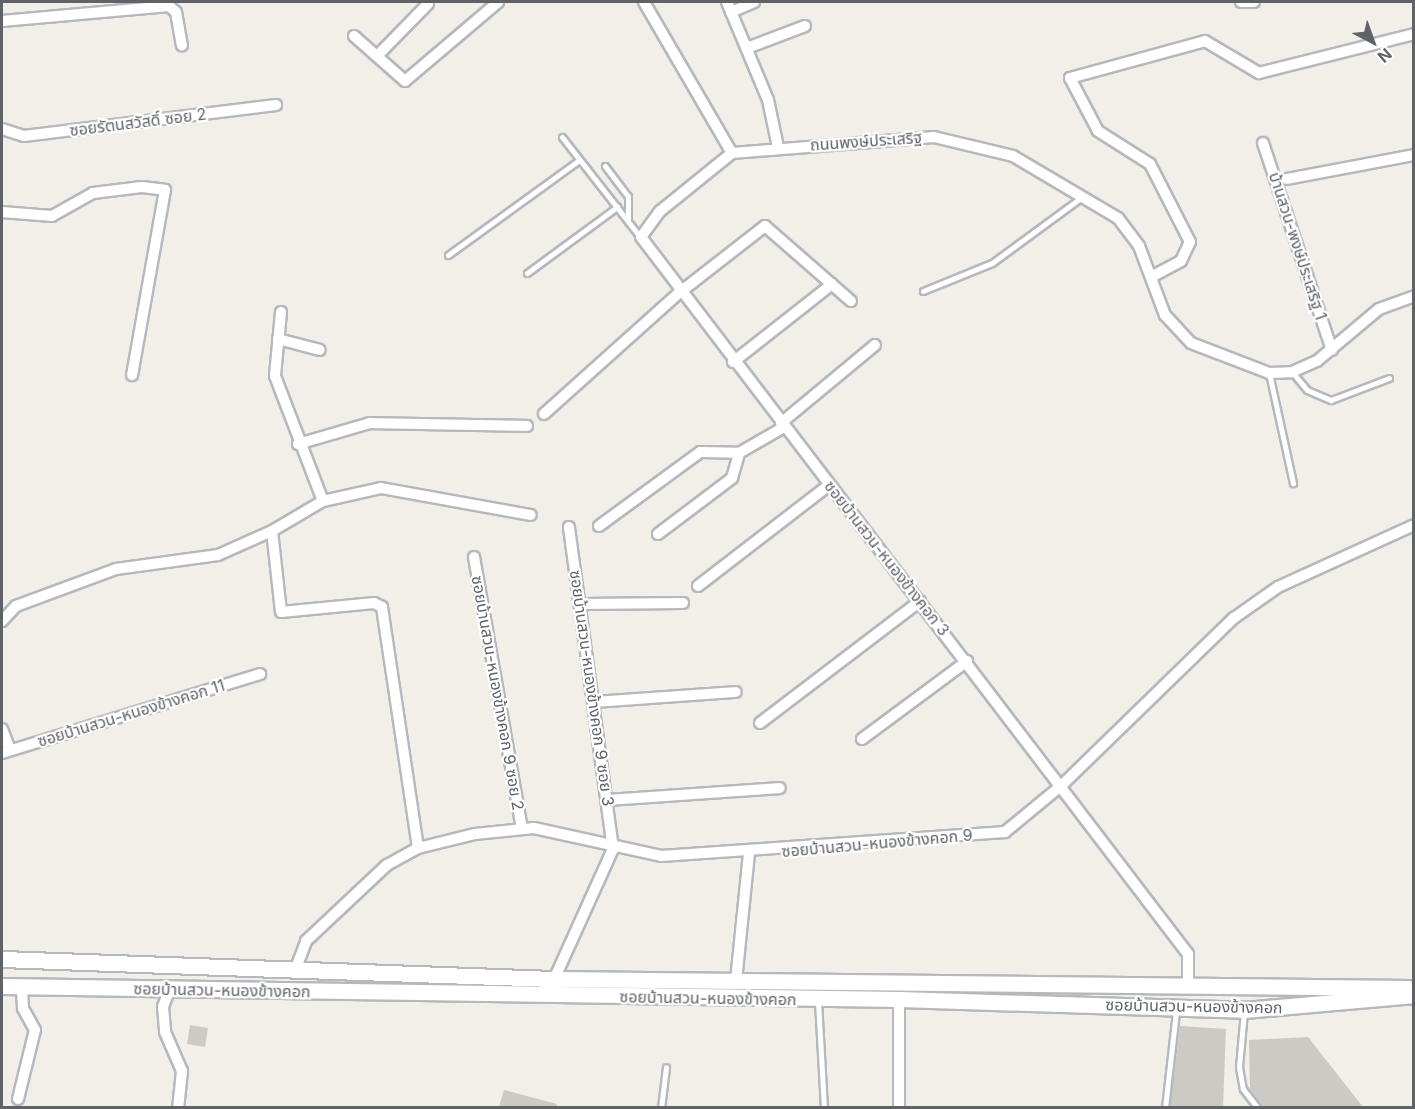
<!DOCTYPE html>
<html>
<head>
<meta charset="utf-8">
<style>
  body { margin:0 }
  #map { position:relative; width:1415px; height:1109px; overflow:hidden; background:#f1efe8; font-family:Inter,"Noto Sans Thai",sans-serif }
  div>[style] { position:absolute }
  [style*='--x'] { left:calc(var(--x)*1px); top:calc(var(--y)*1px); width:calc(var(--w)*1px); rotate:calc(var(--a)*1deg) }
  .building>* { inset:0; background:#cccac5 }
  .roads { filter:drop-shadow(2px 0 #b5b8bc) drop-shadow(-2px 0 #b5b8bc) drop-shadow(0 2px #b5b8bc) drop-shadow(0 -2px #b5b8bc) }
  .lane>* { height:5px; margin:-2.5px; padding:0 2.5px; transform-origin:2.5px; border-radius:2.5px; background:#fff }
  .street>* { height:10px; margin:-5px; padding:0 5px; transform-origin:5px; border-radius:5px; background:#fff }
  .secondary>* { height:15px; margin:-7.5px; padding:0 7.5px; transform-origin:7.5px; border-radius:7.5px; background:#fff }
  span { translate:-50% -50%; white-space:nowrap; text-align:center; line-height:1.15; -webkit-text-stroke:4.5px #fff; paint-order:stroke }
  .street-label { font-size:16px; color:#5f6368 }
  .frame { position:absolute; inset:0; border:3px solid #5f6368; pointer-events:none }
  .north { position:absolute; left:1343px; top:12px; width:60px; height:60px; -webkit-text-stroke:4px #fff; paint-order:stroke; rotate:139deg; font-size:16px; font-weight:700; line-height:24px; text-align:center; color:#5f6368 }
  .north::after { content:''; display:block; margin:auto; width:21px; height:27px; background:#5f6368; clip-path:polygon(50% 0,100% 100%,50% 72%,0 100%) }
</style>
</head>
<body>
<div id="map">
  <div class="building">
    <div style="clip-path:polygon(190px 1025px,208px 1028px,205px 1047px,187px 1044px)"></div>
    <div style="clip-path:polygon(1180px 1026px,1226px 1029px,1223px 1107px,1170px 1107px)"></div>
    <div style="clip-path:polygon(1308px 1037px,1363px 1107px,1264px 1107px,1250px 1089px,1249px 1040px)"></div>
    <div style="clip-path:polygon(504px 1090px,557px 1104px,556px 1107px,499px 1107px)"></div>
  </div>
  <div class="roads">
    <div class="lane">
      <div style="--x:562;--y:137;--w:127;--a:52"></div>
      <div style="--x:605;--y:166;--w:38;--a:53"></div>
      <div style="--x:628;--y:196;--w:25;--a:90"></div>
      <div style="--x:448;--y:255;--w:162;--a:-35.9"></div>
      <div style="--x:527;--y:273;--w:112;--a:-36.3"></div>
      <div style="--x:923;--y:291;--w:74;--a:-22.1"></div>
      <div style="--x:992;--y:263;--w:112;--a:-36.3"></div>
      <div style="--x:1292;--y:372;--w:23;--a:50"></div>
      <div style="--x:1307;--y:390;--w:26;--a:23"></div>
      <div style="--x:1331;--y:400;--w:62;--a:-20.8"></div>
      <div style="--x:1269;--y:373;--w:113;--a:77.7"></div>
      <div style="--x:818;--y:1001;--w:107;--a:86.8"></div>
      <div style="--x:1244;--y:1011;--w:56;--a:95.1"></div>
      <div style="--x:1239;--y:1067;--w:22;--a:80"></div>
      <div style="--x:1243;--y:1089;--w:24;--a:52"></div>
      <div style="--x:661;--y:1108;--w:41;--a:-83"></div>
      <div style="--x:1165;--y:1108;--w:98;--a:-83.5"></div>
    </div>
    <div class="street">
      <div style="--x:644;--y:2;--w:175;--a:59.8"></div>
      <div style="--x:727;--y:2;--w:106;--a:67.3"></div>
      <div style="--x:768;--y:100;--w:48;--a:78"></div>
      <div style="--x:1241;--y:2;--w:13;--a:0"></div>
      <div style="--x:731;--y:12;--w:25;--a:-23"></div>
      <div style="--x:2;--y:21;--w:168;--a:-5.1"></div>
      <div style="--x:169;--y:6;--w:9;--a:41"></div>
      <div style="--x:176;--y:12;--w:34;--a:80"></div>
      <div style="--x:354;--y:36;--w:68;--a:41.4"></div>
      <div style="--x:405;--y:81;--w:122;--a:-40.3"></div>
      <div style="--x:747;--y:48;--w:62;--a:-20.8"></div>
      <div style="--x:377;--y:56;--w:73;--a:-45.6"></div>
      <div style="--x:2;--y:129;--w:23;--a:18"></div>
      <div style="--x:24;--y:136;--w:254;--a:-7"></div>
      <div style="--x:1263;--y:143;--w:218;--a:71.6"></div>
      <div style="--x:732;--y:153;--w:92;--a:141.1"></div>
      <div style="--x:660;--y:211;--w:32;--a:126"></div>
      <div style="--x:641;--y:237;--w:902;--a:52.66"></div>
      <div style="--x:1188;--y:954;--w:33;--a:90"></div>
      <div style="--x:732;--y:153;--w:203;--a:-4.5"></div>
      <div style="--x:934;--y:137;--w:81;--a:13.5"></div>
      <div style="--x:1013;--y:156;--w:122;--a:30.6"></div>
      <div style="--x:1118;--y:218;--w:35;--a:53"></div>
      <div style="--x:1139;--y:246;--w:74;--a:69.4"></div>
      <div style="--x:1165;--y:315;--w:38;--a:47"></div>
      <div style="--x:1191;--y:343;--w:84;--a:21"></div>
      <div style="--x:1269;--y:373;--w:23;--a:-2"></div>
      <div style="--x:1292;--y:372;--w:27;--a:-24"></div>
      <div style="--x:1317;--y:361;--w:81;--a:-40"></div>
      <div style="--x:1379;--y:309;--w:37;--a:-20"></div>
      <div style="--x:1287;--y:179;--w:129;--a:-10.7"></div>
      <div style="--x:2;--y:212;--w:50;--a:4.6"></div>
      <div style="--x:52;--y:216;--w:47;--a:-29.3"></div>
      <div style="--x:93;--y:193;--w:49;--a:-7"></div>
      <div style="--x:142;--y:187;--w:23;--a:7"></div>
      <div style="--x:165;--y:190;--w:188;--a:100.1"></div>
      <div style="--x:1151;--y:277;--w:34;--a:-28"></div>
      <div style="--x:1181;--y:261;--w:21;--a:-65"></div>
      <div style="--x:1190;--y:242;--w:88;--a:-117.1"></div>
      <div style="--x:1150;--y:164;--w:62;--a:-147.6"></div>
      <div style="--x:1098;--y:131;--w:60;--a:-117.8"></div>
      <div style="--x:1070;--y:78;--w:140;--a:-15.3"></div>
      <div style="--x:1205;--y:41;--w:63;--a:30.7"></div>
      <div style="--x:1259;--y:73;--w:160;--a:-14.1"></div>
      <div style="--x:281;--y:312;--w:64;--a:95.4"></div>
      <div style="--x:275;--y:376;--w:134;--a:69"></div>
      <div style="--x:278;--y:339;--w:43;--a:14.7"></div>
      <div style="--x:733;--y:362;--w:126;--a:-38.2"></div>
      <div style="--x:544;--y:414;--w:181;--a:-41.9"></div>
      <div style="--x:679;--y:293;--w:109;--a:-37.9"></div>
      <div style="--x:765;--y:226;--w:114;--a:41.1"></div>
      <div style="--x:781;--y:423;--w:122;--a:-39.7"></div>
      <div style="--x:298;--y:444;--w:75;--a:-16.3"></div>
      <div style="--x:370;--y:423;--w:157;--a:1.1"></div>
      <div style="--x:599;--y:526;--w:125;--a:-36.2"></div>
      <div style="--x:700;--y:452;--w:39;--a:1"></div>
      <div style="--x:739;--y:453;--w:52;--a:-30"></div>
      <div style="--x:658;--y:534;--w:93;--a:-37.1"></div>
      <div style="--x:732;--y:478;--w:26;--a:-74"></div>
      <div style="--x:474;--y:557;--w:276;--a:80"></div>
      <div style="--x:698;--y:586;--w:165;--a:-37.6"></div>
      <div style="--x:582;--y:604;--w:101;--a:-0.6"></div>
      <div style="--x:2;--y:621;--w:21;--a:-47"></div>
      <div style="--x:16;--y:606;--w:107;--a:-20.3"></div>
      <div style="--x:116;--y:569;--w:103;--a:-7.8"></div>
      <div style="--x:218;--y:555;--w:59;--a:-24"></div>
      <div style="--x:596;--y:702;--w:140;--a:-4.1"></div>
      <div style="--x:760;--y:723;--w:201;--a:-37.3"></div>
      <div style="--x:2;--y:729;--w:22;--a:69"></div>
      <div style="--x:862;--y:739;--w:131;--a:-36.6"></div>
      <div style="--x:2;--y:753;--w:270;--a:-17"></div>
      <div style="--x:609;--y:800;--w:171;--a:-4"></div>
      <div style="--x:418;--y:848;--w:244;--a:-98.5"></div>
      <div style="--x:382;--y:607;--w:9;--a:-153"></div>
      <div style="--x:374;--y:603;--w:93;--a:174.5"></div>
      <div style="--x:281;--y:612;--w:81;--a:-96.3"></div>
      <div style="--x:272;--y:531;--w:59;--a:-30.5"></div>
      <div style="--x:323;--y:501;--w:59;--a:-12.6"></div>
      <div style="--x:381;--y:488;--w:152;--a:10.2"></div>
      <div style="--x:294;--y:973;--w:34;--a:-69"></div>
      <div style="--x:306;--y:941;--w:111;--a:-43.2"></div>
      <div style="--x:387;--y:865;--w:35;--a:-29"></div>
      <div style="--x:418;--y:848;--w:59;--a:-13.8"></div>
      <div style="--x:475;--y:834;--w:59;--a:-5.8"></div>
      <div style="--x:534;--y:828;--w:130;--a:12.4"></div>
      <div style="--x:661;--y:856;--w:345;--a:-4"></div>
      <div style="--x:1005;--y:832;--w:74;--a:-39.5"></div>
      <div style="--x:1062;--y:785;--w:240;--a:-44.2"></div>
      <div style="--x:1234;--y:618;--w:54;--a:-35.2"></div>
      <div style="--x:1278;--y:587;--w:149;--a:-24.5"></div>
      <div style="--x:736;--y:981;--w:128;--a:-84.2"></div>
      <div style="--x:552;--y:984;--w:148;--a:-65.7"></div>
      <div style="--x:613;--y:849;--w:325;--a:-97.8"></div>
      <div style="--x:169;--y:991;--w:17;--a:111"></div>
      <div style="--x:163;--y:1007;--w:25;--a:85"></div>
      <div style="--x:165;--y:1032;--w:43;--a:66.4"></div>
      <div style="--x:182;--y:1071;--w:37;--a:96"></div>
      <div style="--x:899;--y:999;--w:109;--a:90"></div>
      <div style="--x:18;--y:1099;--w:71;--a:-76.2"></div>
      <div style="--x:35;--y:1030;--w:25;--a:-119"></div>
      <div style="--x:23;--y:1008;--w:21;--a:-93"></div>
    </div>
    <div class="secondary">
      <div style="--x:2;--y:959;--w:551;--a:2.08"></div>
      <div style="--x:553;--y:979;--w:855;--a:0.6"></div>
      <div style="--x:2;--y:986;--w:897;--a:0.83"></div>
      <div style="--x:899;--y:999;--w:345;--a:1.8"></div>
      <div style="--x:1244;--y:1010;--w:171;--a:-5"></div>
    </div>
  </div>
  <div class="street-label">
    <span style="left:138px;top:122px;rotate:-7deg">ซอยรัตนสวัสดิ์ ซอย 2</span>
    <span style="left:866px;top:141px;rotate:-4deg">ถนนพงษ์ประเสริฐ</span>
    <span style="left:1298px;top:246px;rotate:72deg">บ้านสวน-พงษ์ประเสริฐ 1</span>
    <span style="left:887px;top:558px;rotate:52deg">ซอยบ้านสวน-หนองข้างคอก 3</span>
    <span style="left:592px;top:688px;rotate:82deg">ซอยบ้านสวน-หนองข้างคอก 9 ซอย 3</span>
    <span style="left:498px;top:693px;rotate:80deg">ซอยบ้านสวน-หนองข้างคอก 9 ซอย 2</span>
    <span style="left:131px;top:713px;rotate:-17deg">ซอยบ้านสวน-หนองข้างคอก 11</span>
    <span style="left:877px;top:843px;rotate:-5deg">ซอยบ้านสวน-หนองข้างคอก 9</span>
    <span style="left:222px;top:990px;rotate:1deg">ซอยบ้านสวน-หนองข้างคอก</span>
    <span style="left:708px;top:998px;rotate:1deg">ซอยบ้านสวน-หนองข้างคอก</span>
    <span style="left:1194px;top:1006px;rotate:1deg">ซอยบ้านสวน-หนองข้างคอก</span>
  </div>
  <div class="frame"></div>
  <div class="north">N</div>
</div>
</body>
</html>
